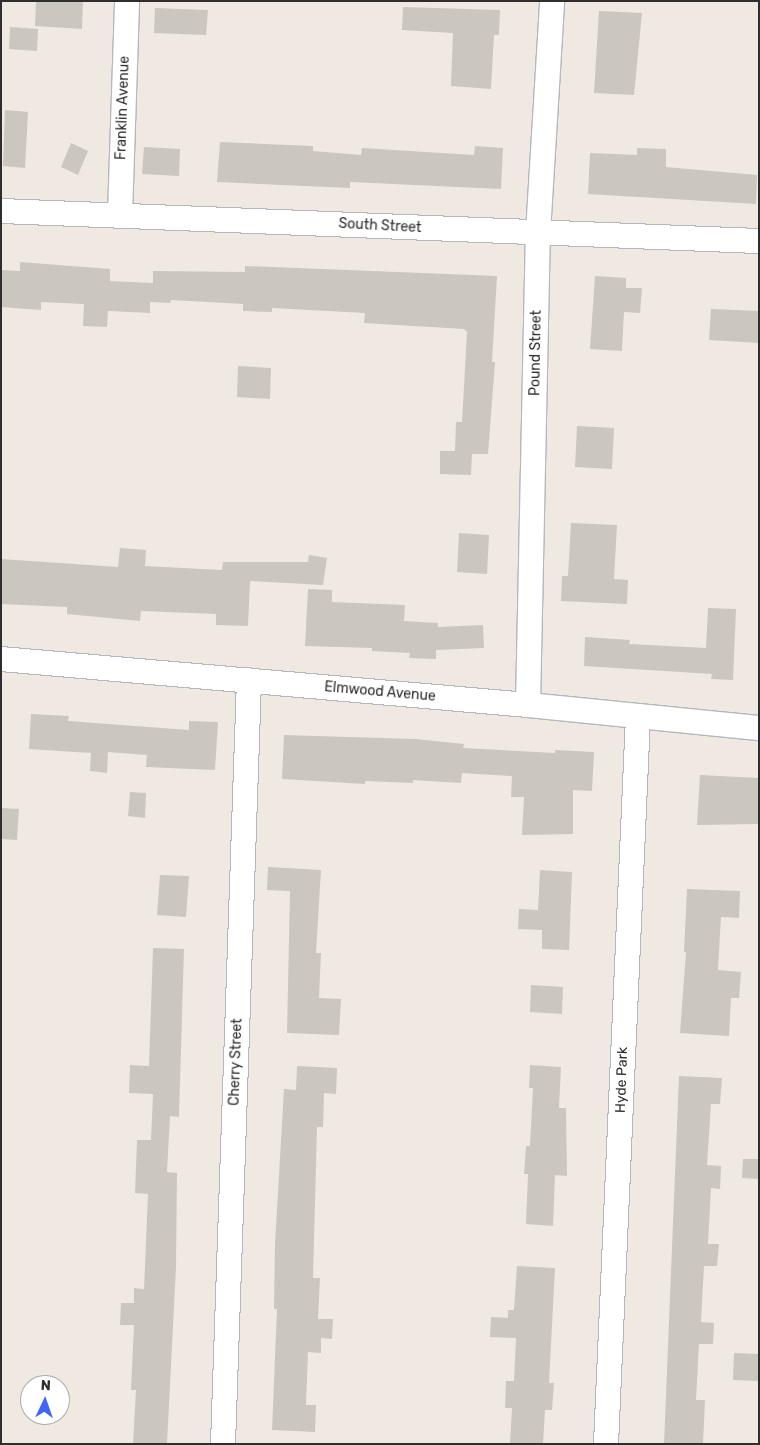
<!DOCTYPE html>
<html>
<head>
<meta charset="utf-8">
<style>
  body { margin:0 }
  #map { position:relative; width:760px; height:1445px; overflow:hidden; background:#efe9e1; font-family:Rubik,sans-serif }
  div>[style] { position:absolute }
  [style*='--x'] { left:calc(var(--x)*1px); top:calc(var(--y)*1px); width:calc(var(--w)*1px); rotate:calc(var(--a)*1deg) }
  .building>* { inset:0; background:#cbc7bf }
  .roads { filter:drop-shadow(1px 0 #b4b7c1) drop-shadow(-1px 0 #b4b7c1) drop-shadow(0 1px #b4b7c1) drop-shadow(0 -1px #b4b7c1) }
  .minor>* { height:24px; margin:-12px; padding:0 12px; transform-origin:12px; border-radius:12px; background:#fff }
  span { translate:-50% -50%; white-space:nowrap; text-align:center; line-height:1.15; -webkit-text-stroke:4px #fff; paint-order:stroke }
  .street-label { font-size:14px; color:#2e2e2e }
  .frame { position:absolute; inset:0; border:2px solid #2e2e2e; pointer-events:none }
  .north { position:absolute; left:20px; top:1375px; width:50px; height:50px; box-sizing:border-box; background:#fff; border:1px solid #ababab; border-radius:50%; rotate:3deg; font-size:14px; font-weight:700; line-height:20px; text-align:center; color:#2e2e2e }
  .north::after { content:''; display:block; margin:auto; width:18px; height:22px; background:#4264fb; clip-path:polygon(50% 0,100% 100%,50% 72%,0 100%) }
</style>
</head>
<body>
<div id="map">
  <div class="building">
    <div style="clip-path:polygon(36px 1px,83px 1px,82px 29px,35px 26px)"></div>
    <div style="clip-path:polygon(403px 7px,500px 10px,499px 35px,494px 35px,491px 89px,451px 86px,453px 33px,402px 30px)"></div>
    <div style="clip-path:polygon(155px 8px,208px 10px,206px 35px,154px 33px)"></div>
    <div style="clip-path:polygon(599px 11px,642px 13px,634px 95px,594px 93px)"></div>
    <div style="clip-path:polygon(10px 27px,38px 29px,37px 51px,9px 49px)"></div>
    <div style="clip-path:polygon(5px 110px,28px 112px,25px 168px,3px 166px)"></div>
    <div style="clip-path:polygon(220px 142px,313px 146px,313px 151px,361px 155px,362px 148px,474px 155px,475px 146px,503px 148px,501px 189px,350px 182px,350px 188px,217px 182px)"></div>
    <div style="clip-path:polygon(71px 143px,88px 151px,78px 175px,61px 167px)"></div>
    <div style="clip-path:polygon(144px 147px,180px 149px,179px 176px,142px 174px)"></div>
    <div style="clip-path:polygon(637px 148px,666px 149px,666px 167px,757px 175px,756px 204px,588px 194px,590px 153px,637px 155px)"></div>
    <div style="clip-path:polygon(20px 262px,110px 269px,110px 281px,153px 283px,153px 271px,245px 272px,245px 266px,497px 276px,492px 362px,495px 362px,488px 454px,472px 454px,471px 475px,440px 474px,440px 451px,455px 451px,456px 422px,462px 422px,467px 332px,464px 329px,364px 323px,365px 313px,272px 308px,272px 312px,243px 311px,243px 304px,171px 300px,170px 303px,150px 302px,150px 313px,108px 311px,107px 327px,83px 326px,84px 304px,41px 302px,41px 310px,1px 307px,1px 270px,20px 271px)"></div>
    <div style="clip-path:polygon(595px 276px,626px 278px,626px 288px,642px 288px,640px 313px,624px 312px,622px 351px,590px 349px)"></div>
    <div style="clip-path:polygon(711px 309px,759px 311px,759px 343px,709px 340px)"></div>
    <div style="clip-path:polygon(238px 366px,271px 368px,270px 399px,237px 397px)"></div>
    <div style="clip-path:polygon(577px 426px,614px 428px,612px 469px,575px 467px)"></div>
    <div style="clip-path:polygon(571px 523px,617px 525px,614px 579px,628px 580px,627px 604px,561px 601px,562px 576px,568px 576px)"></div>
    <div style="clip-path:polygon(459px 533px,489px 535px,487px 574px,457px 572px)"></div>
    <div style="clip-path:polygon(120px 548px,146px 550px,145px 566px,222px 570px,223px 562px,308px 562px,309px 555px,327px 558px,323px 585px,250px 581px,248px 626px,216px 625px,216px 614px,141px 611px,140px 621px,67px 614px,67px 607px,1px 604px,1px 559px,118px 567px)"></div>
    <div style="clip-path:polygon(308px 589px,332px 590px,332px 602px,405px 605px,404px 621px,438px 623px,438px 627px,483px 625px,484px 648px,436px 650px,436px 659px,409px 658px,410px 653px,372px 651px,372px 648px,305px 646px)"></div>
    <div style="clip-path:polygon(708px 608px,736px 609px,733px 680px,711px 679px,712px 674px,584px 666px,585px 637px,630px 640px,629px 644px,706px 648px)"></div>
    <div style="clip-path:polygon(31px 714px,69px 716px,68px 721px,189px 730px,189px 721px,218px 722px,215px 770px,146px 767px,147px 755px,108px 752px,107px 773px,90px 771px,91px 753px,29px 749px)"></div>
    <div style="clip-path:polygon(284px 735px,415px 739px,464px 744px,463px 748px,555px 753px,555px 750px,594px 752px,592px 791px,573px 790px,573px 834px,522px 835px,524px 797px,511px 797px,512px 776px,462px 773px,461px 783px,413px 780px,413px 783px,365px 781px,365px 784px,282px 779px)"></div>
    <div style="clip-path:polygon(700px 775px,759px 778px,759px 824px,697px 825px)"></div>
    <div style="clip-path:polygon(130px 792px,146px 793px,145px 818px,128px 816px)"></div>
    <div style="clip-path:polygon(1px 808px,19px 809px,17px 840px,1px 839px)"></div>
    <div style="clip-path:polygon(268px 867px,321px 870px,316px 953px,321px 953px,319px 998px,341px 999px,339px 1035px,287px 1033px,290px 891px,267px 890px)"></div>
    <div style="clip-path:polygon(540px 870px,572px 872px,569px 950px,542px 949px,542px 930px,518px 929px,519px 909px,538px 910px)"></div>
    <div style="clip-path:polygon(160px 875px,189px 876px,186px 917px,157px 915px)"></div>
    <div style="clip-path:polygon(687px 889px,740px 891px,739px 918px,721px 917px,718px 970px,741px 972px,739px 998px,731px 998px,729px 1036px,680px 1033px,686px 952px,684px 952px)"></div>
    <div style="clip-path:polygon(153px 948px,184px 949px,179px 1117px,170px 1116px,167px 1172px,177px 1173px,176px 1267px,167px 1444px,133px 1444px,136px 1390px,131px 1390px,134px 1325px,120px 1325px,121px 1303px,134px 1303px,134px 1288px,144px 1289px,148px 1194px,135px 1193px,137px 1140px,151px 1140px,153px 1094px,129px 1093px,130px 1065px,149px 1066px)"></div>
    <div style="clip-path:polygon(531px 985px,563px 987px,562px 1014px,530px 1012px)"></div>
    <div style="clip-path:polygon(530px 1065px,561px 1067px,559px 1108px,566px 1108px,567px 1176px,555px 1175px,553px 1226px,526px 1224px,528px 1174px,524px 1174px,526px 1146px,530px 1146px,533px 1088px,529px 1088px)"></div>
    <div style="clip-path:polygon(297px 1066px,337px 1068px,336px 1094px,324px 1093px,323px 1127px,317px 1127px,313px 1278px,320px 1278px,318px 1319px,333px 1319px,332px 1339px,321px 1338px,321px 1353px,308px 1352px,306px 1405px,316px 1405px,315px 1432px,272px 1430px,277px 1309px,274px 1309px,275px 1244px,284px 1089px,296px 1090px)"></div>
    <div style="clip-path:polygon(679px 1076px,722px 1078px,720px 1104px,711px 1104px,707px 1165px,721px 1166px,720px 1189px,711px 1188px,708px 1244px,719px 1244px,717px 1266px,704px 1266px,701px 1322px,714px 1323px,713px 1344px,699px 1344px,696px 1400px,705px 1400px,703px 1444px,664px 1444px)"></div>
    <div style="clip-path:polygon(743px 1159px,759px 1159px,759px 1179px,742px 1178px)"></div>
    <div style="clip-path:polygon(517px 1266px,555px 1268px,549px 1383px,554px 1383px,552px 1410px,545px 1410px,543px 1444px,510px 1444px,512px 1408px,505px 1408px,506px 1381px,514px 1381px,516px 1338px,490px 1337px,491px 1317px,508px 1318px,508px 1310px,514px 1310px)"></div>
    <div style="clip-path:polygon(734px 1353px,759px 1354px,759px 1381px,733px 1380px)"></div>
  </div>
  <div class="roads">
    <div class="minor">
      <div style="--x:1;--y:211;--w:759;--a:2.27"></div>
      <div style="--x:120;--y:215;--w:214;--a:-88.1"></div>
      <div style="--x:1;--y:659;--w:529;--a:4.99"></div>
      <div style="--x:528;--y:705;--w:232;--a:5.7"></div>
      <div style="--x:528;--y:705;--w:472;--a:-88.8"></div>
      <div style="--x:538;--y:233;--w:232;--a:-86.5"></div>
      <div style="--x:223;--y:1444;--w:764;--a:-88.05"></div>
      <div style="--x:606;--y:1444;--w:729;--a:-87.48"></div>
    </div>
  </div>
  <div class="street-label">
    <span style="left:123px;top:108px;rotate:-88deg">Franklin Avenue</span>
    <span style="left:380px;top:226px;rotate:3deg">South Street</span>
    <span style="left:536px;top:353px;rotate:-89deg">Pound Street</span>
    <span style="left:380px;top:692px;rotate:5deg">Elmwood Avenue</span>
    <span style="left:236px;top:1062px;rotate:-88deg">Cherry Street</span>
    <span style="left:622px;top:1080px;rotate:-88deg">Hyde Park</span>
  </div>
  <div class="frame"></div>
  <div class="north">N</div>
</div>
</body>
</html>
